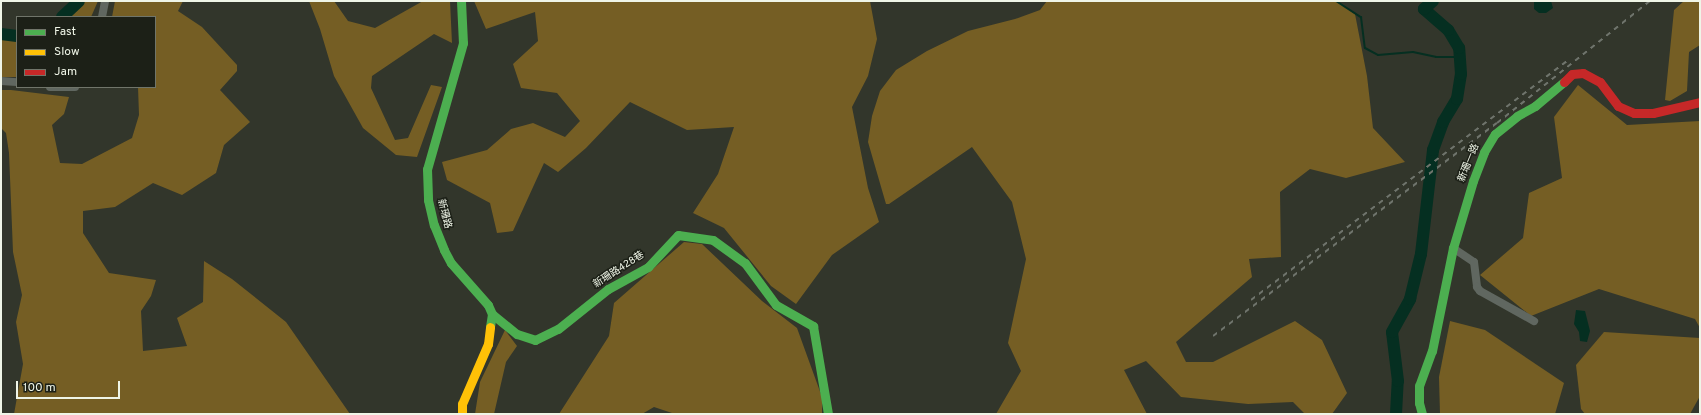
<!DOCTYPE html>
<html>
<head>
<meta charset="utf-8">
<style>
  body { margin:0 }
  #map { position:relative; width:1701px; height:415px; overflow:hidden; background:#32362b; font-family:Overpass,"Noto Sans TC",sans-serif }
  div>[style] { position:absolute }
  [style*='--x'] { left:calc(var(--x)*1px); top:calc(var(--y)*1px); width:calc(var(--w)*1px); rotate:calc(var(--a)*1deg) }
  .forest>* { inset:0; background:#755e24 }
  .water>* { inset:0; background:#052f21 }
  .stream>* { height:2px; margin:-1px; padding:0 1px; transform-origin:1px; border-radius:1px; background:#052f21 }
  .river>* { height:12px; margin:-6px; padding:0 6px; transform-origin:6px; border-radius:6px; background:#052f21 }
  .street>* { height:8px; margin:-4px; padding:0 4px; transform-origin:4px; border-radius:4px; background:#606760 }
  .fast>* { height:9px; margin:-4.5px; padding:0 4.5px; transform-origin:4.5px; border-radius:4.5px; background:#4caf50 }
  .slow>* { height:9px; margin:-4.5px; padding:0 4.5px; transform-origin:4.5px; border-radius:4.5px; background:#ffc107 }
  .jam>* { height:9px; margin:-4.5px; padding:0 4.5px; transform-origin:4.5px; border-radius:4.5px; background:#c62828 }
  .rail>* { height:2px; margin-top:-1px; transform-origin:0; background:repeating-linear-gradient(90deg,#6f746c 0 5px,transparent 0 10px) }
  span { translate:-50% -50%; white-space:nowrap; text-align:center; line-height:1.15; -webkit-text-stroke:3px #1c2017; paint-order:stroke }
  .street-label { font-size:10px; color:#eff5e7 }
  .frame { position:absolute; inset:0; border:2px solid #eff5e7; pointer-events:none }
  .legend { position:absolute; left:16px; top:16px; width:140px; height:72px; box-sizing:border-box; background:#1c2017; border:1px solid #70756a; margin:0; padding:5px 7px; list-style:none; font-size:12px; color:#eff5e7 }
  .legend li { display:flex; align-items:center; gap:8px; height:20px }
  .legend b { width:20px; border:1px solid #70756a }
  .scale { position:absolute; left:16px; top:381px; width:104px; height:18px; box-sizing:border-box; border:2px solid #eff5e7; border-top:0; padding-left:5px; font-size:12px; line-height:14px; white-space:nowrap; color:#eff5e7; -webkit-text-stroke:3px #1c2017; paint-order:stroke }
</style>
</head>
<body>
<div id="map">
  <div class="forest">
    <div style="clip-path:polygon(75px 1px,98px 1px,91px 17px,64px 17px)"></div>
    <div style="clip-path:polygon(115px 1px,183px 1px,178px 11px,202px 27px,237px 65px,237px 71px,220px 90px,250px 122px,224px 145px,216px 173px,182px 195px,153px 183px,115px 207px,83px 211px,83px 233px,109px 273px,156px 280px,151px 296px,141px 311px,143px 351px,187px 346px,177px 318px,203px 302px,204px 261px,232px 279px,286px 322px,350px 414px,14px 414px,23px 364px,16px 322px,22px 295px,13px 252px,9px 153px,6px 133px,1px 128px,1px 90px,11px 90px,69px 97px,64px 114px,52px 125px,60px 163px,82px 164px,132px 138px,139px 115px,138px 87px,155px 87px,155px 17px,112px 17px)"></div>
    <div style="clip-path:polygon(309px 1px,334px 1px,348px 21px,375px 28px,423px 1px,450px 1px,452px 43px,434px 34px,372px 76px,371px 88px,395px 140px,408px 138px,431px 85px,442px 87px,417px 157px,396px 155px,363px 128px,334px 76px,320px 29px)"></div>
    <div style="clip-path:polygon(474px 1px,870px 1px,877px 39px,868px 76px,852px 107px,868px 188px,879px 222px,832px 255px,796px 304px,771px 286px,724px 228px,693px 213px,718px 174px,734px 127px,687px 130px,630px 102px,586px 148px,558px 172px,544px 163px,513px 231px,497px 233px,490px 203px,447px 180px,442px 162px,487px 150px,511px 129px,533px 123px,565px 137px,580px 121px,557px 93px,521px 88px,513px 64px,538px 41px,535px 12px,486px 29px)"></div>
    <div style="clip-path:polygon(1047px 1px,1336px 1px,1355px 14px,1367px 76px,1373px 128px,1405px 162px,1346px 178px,1310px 169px,1280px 192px,1281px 257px,1249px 259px,1252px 277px,1176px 342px,1186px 362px,1213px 362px,1295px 321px,1322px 340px,1347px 393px,1332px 414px,1305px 414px,1293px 402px,1248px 404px,1181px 397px,1146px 361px,1124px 370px,1147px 414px,996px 414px,1021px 371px,1008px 343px,1026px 259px,1012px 202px,972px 147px,889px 204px,886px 204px,868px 142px,872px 116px,880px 91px,896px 70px,927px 51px,968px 31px,1015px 19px,1040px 10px)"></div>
    <div style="clip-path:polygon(1684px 1px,1700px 1px,1700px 45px,1689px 52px,1687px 91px,1670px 101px,1665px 100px,1674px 10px)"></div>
    <div style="clip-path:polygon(17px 36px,17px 77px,1px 77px,1px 37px)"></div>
    <div style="clip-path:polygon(1578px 85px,1627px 125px,1700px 121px,1700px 328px,1695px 319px,1599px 289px,1531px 316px,1480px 275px,1523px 238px,1529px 193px,1562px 178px,1554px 117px)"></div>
    <div style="clip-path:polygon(684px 242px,702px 244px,762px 301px,797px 328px,822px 397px,822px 414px,675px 414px,654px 407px,642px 414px,559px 414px,609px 336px,614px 303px)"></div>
    <div style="clip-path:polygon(1450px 321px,1485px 330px,1564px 383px,1555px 414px,1440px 414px,1439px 377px)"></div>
    <div style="clip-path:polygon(505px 330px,517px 346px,506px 362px,494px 414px,475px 414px,480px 382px)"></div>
    <div style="clip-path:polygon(1604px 332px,1700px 338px,1700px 396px,1690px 414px,1585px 414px,1581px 409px,1576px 365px)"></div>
  </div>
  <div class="water">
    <div style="clip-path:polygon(1534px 1px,1551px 1px,1553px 8px,1546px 13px,1539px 13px,1534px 9px)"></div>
    <div style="clip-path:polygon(1576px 310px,1585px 311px,1590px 331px,1587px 342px,1580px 341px,1579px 332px,1574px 324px)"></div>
  </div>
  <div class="stream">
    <div style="--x:1336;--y:1;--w:30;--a:33"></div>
    <div style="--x:1361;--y:17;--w:31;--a:83"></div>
    <div style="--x:1365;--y:48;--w:15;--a:28"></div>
    <div style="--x:1378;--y:55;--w:35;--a:-5"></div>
    <div style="--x:1413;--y:52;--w:24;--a:12"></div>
    <div style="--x:1436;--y:57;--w:23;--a:0"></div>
  </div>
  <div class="river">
    <div style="--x:62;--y:17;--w:23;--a:-43"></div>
    <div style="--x:1;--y:34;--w:16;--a:7"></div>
    <div style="--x:1396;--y:414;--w:33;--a:-87"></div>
    <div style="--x:1398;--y:381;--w:49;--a:-97"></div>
    <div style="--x:1392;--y:332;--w:38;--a:-61"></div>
    <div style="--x:1410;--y:299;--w:46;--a:-76.3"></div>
    <div style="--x:1421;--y:254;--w:105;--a:-83.4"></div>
    <div style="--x:1433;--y:150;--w:30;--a:-70"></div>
    <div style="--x:1443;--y:122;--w:27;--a:-59"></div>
    <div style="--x:1457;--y:99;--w:25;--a:-81"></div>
    <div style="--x:1461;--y:74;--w:26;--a:-94"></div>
    <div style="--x:1459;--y:48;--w:21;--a:-121"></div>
    <div style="--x:1448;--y:30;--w:32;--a:-139"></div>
    <div style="--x:1424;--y:9;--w:12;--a:-42"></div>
  </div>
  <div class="street">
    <div style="--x:102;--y:17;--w:16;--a:-79"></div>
    <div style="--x:1;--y:81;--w:16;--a:4"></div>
    <div style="--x:50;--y:87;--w:25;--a:0"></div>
    <div style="--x:1453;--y:248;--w:25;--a:34"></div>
    <div style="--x:1474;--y:262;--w:25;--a:83"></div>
    <div style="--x:1477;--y:287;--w:5;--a:53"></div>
    <div style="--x:1480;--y:291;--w:62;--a:29.1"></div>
  </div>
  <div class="fast">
    <div style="--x:461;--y:1;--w:42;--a:87.3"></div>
    <div style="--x:463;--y:43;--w:131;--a:105.9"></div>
    <div style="--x:427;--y:169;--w:31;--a:88"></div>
    <div style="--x:428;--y:200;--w:26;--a:77"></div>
    <div style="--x:434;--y:225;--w:27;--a:68"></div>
    <div style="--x:444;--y:250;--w:15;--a:62"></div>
    <div style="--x:451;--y:263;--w:56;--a:48.6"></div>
    <div style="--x:488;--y:305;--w:10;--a:66"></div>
    <div style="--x:492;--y:314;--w:13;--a:99"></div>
    <div style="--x:492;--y:314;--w:32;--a:39"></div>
    <div style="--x:517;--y:334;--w:19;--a:18"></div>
    <div style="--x:535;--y:340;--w:25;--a:-26"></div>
    <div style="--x:558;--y:329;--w:64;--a:-38.7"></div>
    <div style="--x:608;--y:289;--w:46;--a:-28.8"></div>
    <div style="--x:648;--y:267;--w:44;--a:-46.8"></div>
    <div style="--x:678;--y:235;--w:35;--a:8"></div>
    <div style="--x:713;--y:240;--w:39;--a:36"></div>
    <div style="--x:745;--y:263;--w:52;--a:53.6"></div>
    <div style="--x:776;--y:305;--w:43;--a:29.6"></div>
    <div style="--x:813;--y:326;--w:89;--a:80.3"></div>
    <div style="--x:1422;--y:414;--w:11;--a:-105"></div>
    <div style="--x:1419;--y:403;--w:17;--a:-90"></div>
    <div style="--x:1419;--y:386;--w:37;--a:-70"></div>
    <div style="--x:1432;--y:351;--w:105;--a:-78.5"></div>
    <div style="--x:1453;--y:248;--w:70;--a:-73.4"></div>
    <div style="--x:1473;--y:181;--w:31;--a:-69"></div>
    <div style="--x:1484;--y:152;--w:21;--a:-59"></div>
    <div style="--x:1495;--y:134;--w:28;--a:-39"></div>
    <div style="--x:1517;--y:116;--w:21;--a:-29"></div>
    <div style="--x:1535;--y:106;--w:38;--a:-40"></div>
  </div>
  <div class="slow">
    <div style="--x:462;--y:414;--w:10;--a:-90"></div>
    <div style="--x:462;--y:404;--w:65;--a:-66.6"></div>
    <div style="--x:488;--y:344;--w:17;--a:-83"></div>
  </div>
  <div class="jam">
    <div style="--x:1564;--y:82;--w:11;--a:-45"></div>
    <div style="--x:1572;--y:74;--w:11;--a:-5"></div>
    <div style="--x:1583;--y:73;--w:19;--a:28"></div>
    <div style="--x:1600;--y:82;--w:30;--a:53"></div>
    <div style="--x:1618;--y:106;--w:17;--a:24"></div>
    <div style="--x:1634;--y:113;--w:19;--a:0"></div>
    <div style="--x:1653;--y:113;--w:48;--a:-13.2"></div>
  </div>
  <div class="rail">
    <div style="--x:1251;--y:300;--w:396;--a:-37.1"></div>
    <div style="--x:1213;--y:336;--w:355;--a:-36.9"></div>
    <div style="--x:1497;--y:123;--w:196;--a:-38.6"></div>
  </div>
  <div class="street-label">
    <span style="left:1469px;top:163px;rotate:-68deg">新珊一路</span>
    <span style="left:444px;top:214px;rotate:75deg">新珊路</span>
    <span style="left:619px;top:270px;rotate:-33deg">新珊路428巷</span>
  </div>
  <div class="frame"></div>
  <ul class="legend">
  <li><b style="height:5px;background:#4caf50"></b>Fast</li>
  <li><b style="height:5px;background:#ffc107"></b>Slow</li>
  <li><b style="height:5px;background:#c62828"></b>Jam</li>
  </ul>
  <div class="scale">100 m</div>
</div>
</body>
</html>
